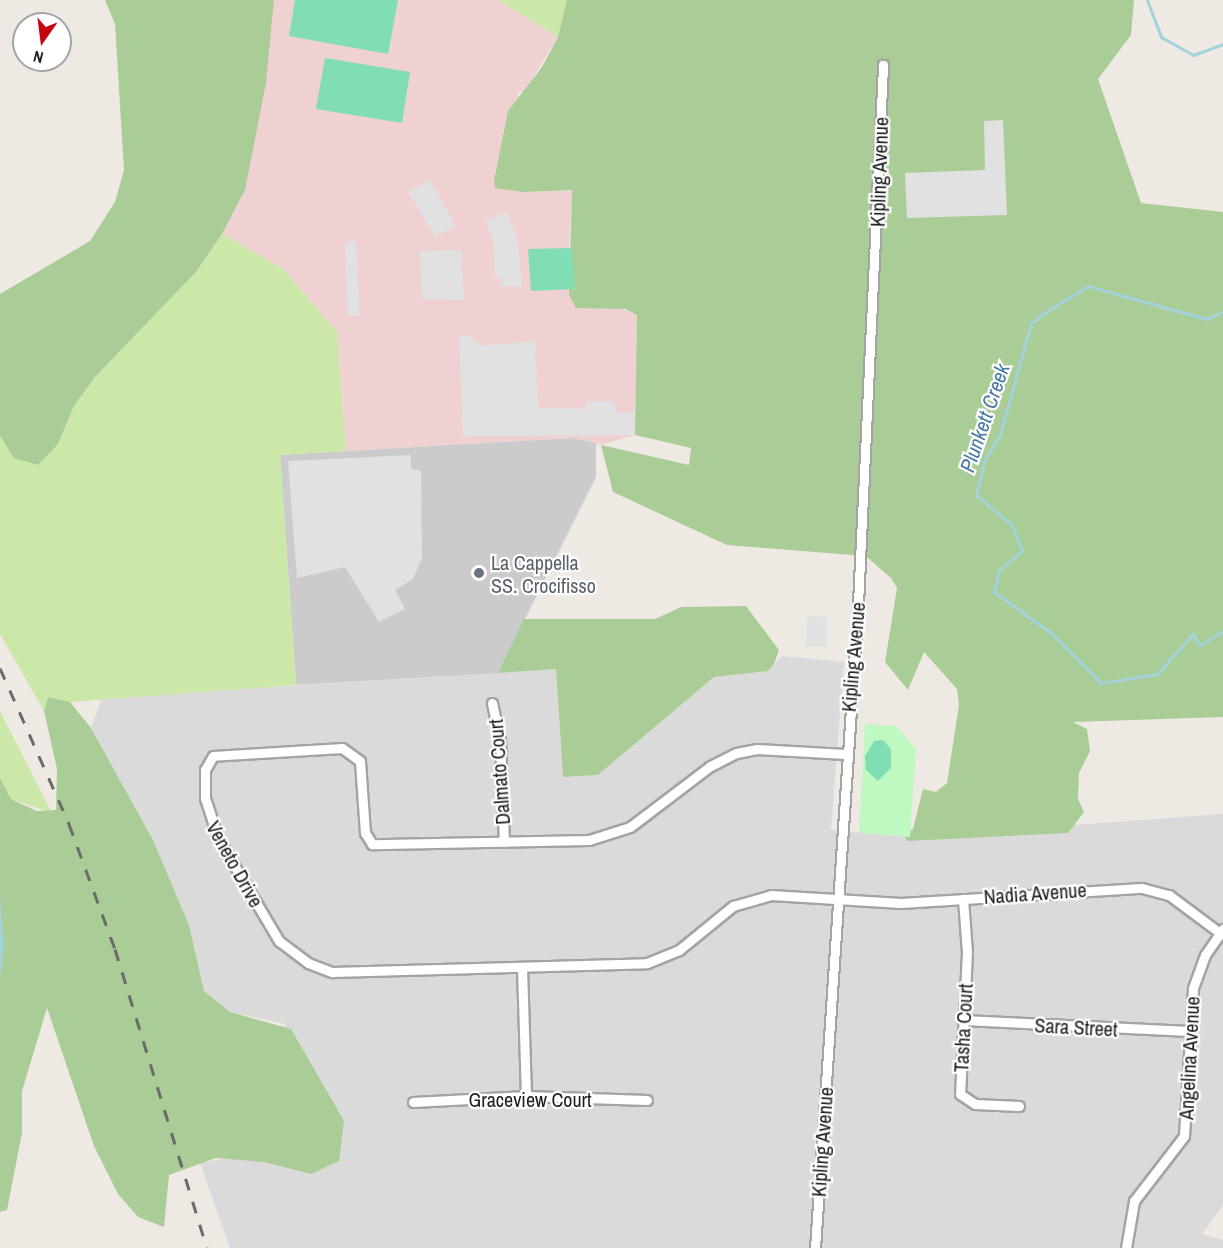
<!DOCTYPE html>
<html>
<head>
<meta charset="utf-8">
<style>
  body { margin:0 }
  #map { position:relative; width:1223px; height:1248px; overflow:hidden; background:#eee9e2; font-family:"Archivo Narrow",sans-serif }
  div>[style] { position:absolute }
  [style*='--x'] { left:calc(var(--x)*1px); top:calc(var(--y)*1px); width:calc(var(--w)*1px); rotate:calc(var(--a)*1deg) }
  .residential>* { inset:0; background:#dbdada }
  .commercial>* { inset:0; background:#efd1d2 }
  .religious>* { inset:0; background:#cbcbcb }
  .grass>* { inset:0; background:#cbe8a8 }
  .forest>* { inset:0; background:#aacd97 }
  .park>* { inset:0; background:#bff8c0 }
  .pitch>* { inset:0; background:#81ddb4 }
  .parking>* { inset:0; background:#e1e1e1 }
  .water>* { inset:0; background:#a3d2db }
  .stream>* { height:3px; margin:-1.5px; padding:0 1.5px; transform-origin:1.5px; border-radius:1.5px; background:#a3d2db }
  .roads { filter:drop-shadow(2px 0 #a4a4a4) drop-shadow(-2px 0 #a4a4a4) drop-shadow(0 2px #a4a4a4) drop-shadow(0 -2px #a4a4a4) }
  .minor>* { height:9px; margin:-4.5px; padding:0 4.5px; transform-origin:4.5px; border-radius:4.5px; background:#fff }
  .rail>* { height:3px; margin-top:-1.5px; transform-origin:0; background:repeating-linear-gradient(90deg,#6b6b6b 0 12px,transparent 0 24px) }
  .dots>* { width:16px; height:16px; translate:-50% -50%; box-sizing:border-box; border:3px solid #fff; border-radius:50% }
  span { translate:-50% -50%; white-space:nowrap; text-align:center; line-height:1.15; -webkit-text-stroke:4.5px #fff; paint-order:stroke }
  .street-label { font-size:20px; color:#1d1d1d }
  .worship-label { font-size:20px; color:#5b616d }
  .left { translate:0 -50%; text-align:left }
  .water-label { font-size:21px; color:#487aa3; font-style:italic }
  .north { position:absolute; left:12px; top:12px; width:60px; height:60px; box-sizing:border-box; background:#fff; border:2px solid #a5a5a5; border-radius:50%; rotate:194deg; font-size:16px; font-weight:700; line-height:24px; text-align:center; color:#1d1d1d }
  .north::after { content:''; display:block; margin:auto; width:21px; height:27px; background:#c7020d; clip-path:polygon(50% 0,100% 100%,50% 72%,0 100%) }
</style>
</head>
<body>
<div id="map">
  <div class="residential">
    <div style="clip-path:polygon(782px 656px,844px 662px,831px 830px,910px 837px,1223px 814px,1223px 1205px,1202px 1234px,1223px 1240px,1223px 1248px,230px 1248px,200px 1163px,235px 1157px,264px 1162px,285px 1024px,230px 1012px,204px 991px,189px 925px,153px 840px,91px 728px,102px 698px,556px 669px,563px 777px,598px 775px,714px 677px,768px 671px)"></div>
  </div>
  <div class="commercial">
    <div style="clip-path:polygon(274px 0,498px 0,558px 37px,524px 92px,518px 92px,523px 192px,572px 190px,567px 286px,637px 315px,635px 435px,601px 445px,572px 438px,346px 451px,337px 332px,283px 269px,222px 234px,245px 190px)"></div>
  </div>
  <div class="religious">
    <div style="clip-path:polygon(572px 438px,596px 443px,596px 477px,498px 673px,296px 685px,280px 455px)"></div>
  </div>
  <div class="grass">
    <div style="clip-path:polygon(498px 0,567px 0,558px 37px)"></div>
    <div style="clip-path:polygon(222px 234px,283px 269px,337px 332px,346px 451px,280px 455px,296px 685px,70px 702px,48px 697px,44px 711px,0 634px,0 436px,14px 458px,58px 444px,74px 406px,95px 377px,195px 273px)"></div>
    <div style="clip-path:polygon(0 711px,52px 813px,11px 799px,0 778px)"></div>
  </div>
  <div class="forest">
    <div style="clip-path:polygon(105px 0,274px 0,266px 83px,245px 190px,222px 234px,195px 273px,95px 377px,74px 406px,58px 444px,38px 465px,14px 458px,0 436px,0 294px,90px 241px,115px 202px,124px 170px,115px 24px)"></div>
    <div style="clip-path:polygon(567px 0,1134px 0,1131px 35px,1098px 79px,1141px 203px,1223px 212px,1223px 717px,1073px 722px,1087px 729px,1090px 751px,1079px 773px,1078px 799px,1084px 812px,1068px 833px,907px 841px,904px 835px,913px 829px,923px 789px,936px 792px,947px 783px,959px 705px,957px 689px,924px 652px,908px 690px,885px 662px,897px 588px,891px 578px,868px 558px,852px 555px,727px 545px,613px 492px,601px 445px,689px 465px,691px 448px,635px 435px,637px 315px,625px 309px,576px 308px,569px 295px,572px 190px,523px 192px,495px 188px,494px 181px,508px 111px,542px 67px,558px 37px)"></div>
    <div style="clip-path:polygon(746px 606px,779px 650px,774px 664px,768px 671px,714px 677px,598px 775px,563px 777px,556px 669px,498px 673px,524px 619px,655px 619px,681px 607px)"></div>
    <div style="clip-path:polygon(48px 697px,70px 702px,91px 728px,153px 840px,189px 925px,204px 991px,230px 1012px,291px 1029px,344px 1121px,339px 1161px,311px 1174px,264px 1162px,216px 1158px,169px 1175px,164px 1227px,138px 1217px,118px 1194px,94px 1146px,47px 1008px,22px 1091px,22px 1133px,7px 1210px,0 1212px,0 778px,11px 799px,37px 811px,56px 810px,57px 769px,44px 711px)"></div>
  </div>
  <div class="park">
    <div style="clip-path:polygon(865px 724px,896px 726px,916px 749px,910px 837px,859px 833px)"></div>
  </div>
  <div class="pitch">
    <div style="clip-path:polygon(295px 0,398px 0,388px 54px,289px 36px)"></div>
    <div style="clip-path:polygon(325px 58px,410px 72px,402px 123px,316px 109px)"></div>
    <div style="clip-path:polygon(572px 248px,575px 289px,531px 291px,528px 249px)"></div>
    <div style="clip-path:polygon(883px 740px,891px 749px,891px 768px,878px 781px,866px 770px,865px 756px,874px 741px)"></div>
  </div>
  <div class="parking">
    <div style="clip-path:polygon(1003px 120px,1007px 215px,907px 218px,905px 173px,985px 170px,984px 121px)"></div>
    <div style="clip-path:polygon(430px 180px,456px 227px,435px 236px,408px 191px)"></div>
    <div style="clip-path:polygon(506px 212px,517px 237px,522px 287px,500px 286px,501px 278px,495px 278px,493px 239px,485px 221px)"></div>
    <div style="clip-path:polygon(356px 241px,360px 316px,348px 316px,345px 242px)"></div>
    <div style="clip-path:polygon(461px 250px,464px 300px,422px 299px,420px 251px)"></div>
    <div style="clip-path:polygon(470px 336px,481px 346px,535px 341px,538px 408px,586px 409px,586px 402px,615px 401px,616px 413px,635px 412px,635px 435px,463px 436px,459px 337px)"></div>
    <div style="clip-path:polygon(411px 455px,411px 469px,421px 471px,422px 558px,413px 579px,395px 590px,405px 609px,379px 622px,345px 567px,297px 578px,288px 461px)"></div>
    <div style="clip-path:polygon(807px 616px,827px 617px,826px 647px,806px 647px)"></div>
  </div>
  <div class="water">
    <div style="clip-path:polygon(0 894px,4px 947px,0 978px)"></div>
  </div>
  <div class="stream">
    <div style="--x:1147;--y:0;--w:40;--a:69"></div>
    <div style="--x:1161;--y:37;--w:37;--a:29"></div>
    <div style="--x:1193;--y:55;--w:32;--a:-20"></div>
    <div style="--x:1223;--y:312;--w:18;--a:158"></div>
    <div style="--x:1206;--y:319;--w:123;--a:-164.4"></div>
    <div style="--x:1088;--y:286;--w:48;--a:148.6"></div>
    <div style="--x:1047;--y:311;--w:20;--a:143"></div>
    <div style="--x:1031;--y:323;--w:116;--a:105.5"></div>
    <div style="--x:1000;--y:435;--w:28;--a:122"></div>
    <div style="--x:985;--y:459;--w:37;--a:104"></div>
    <div style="--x:976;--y:495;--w:47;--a:39.8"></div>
    <div style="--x:1012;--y:525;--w:28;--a:69"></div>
    <div style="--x:1022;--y:551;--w:30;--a:140"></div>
    <div style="--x:999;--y:570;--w:23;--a:103"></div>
    <div style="--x:994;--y:592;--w:69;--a:35.5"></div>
    <div style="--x:1050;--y:632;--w:72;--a:45"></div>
    <div style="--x:1101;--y:683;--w:57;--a:-9.1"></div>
    <div style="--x:1157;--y:674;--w:54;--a:-48"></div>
    <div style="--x:1193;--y:634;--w:13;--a:58"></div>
    <div style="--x:1200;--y:645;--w:27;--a:-31"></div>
  </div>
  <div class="roads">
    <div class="minor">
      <div style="--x:492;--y:703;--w:38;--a:78"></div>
      <div style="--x:500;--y:740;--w:102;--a:87.8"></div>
      <div style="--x:845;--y:754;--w:88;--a:-176.7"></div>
      <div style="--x:757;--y:749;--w:21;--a:169"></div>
      <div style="--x:736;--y:753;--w:30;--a:153"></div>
      <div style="--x:709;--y:767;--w:99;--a:142.8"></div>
      <div style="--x:630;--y:827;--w:43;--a:162.4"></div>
      <div style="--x:589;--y:840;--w:217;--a:178.9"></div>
      <div style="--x:372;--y:844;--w:13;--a:-122"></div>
      <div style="--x:365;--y:833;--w:72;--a:-94"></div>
      <div style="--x:360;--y:761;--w:22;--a:-144"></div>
      <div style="--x:342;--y:748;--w:129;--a:176.5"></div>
      <div style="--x:213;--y:756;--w:16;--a:120"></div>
      <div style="--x:205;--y:770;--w:28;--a:90"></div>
      <div style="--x:205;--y:798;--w:42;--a:72"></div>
      <div style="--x:218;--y:838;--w:120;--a:59.4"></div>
      <div style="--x:279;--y:941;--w:36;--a:37"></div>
      <div style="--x:308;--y:963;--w:26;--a:21"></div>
      <div style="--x:332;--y:972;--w:315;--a:-1.6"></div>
      <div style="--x:647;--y:963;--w:35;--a:-22"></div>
      <div style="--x:679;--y:950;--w:70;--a:-39.2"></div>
      <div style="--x:733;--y:906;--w:40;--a:-16"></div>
      <div style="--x:771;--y:895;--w:130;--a:3.5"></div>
      <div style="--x:901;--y:903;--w:241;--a:-3.6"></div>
      <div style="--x:1142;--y:888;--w:28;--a:15"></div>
      <div style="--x:1169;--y:895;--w:64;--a:36.7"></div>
      <div style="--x:963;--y:899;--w:53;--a:85.7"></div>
      <div style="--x:967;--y:952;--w:142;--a:92.8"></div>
      <div style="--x:960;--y:1094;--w:18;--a:34"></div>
      <div style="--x:975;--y:1104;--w:44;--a:2.6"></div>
      <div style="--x:522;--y:968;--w:128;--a:88.2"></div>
      <div style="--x:963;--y:1020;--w:227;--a:2.8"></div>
      <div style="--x:413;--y:1102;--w:113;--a:-3"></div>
      <div style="--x:526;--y:1096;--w:121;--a:1.9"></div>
      <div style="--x:815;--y:1248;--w:645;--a:-86.18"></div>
      <div style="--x:858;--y:604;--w:540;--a:-87.34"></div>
      <div style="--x:1126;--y:1248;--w:48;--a:-80.3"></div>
      <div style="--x:1134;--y:1201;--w:82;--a:-52.4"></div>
      <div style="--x:1184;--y:1136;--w:148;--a:-86.5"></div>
      <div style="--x:1193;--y:988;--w:35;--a:-70"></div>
      <div style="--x:1205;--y:955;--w:32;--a:-55"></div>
    </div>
  </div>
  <div class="rail">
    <div style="--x:0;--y:668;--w:171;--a:66.1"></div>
    <div style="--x:69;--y:824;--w:133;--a:69.8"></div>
    <div style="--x:115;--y:949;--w:313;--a:72.9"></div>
  </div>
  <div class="dots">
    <div style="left:479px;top:573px;background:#6b7280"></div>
  </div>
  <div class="street-label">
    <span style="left:879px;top:172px;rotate:-88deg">Kipling Avenue</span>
    <span style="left:853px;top:657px;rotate:-85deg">Kipling Avenue</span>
    <span style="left:499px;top:772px;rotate:-94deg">Dalmato Court</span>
    <span style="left:235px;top:864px;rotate:61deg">Veneto Drive</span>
    <span style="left:1035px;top:893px;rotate:-4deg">Nadia Avenue</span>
    <span style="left:1076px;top:1027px;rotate:3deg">Sara Street</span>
    <span style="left:963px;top:1028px;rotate:-87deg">Tasha Court</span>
    <span style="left:1189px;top:1058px;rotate:-87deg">Angelina Avenue</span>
    <span style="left:530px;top:1099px">Graceview Court</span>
    <span style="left:822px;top:1142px;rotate:-86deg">Kipling Avenue</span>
  </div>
  <div class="worship-label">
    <span class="left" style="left:491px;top:574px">La Cappella<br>SS. Crocifisso</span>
  </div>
  <div class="water-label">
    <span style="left:985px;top:418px;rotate:-71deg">Plunkett Creek</span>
  </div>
  <div class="north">N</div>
</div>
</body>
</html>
